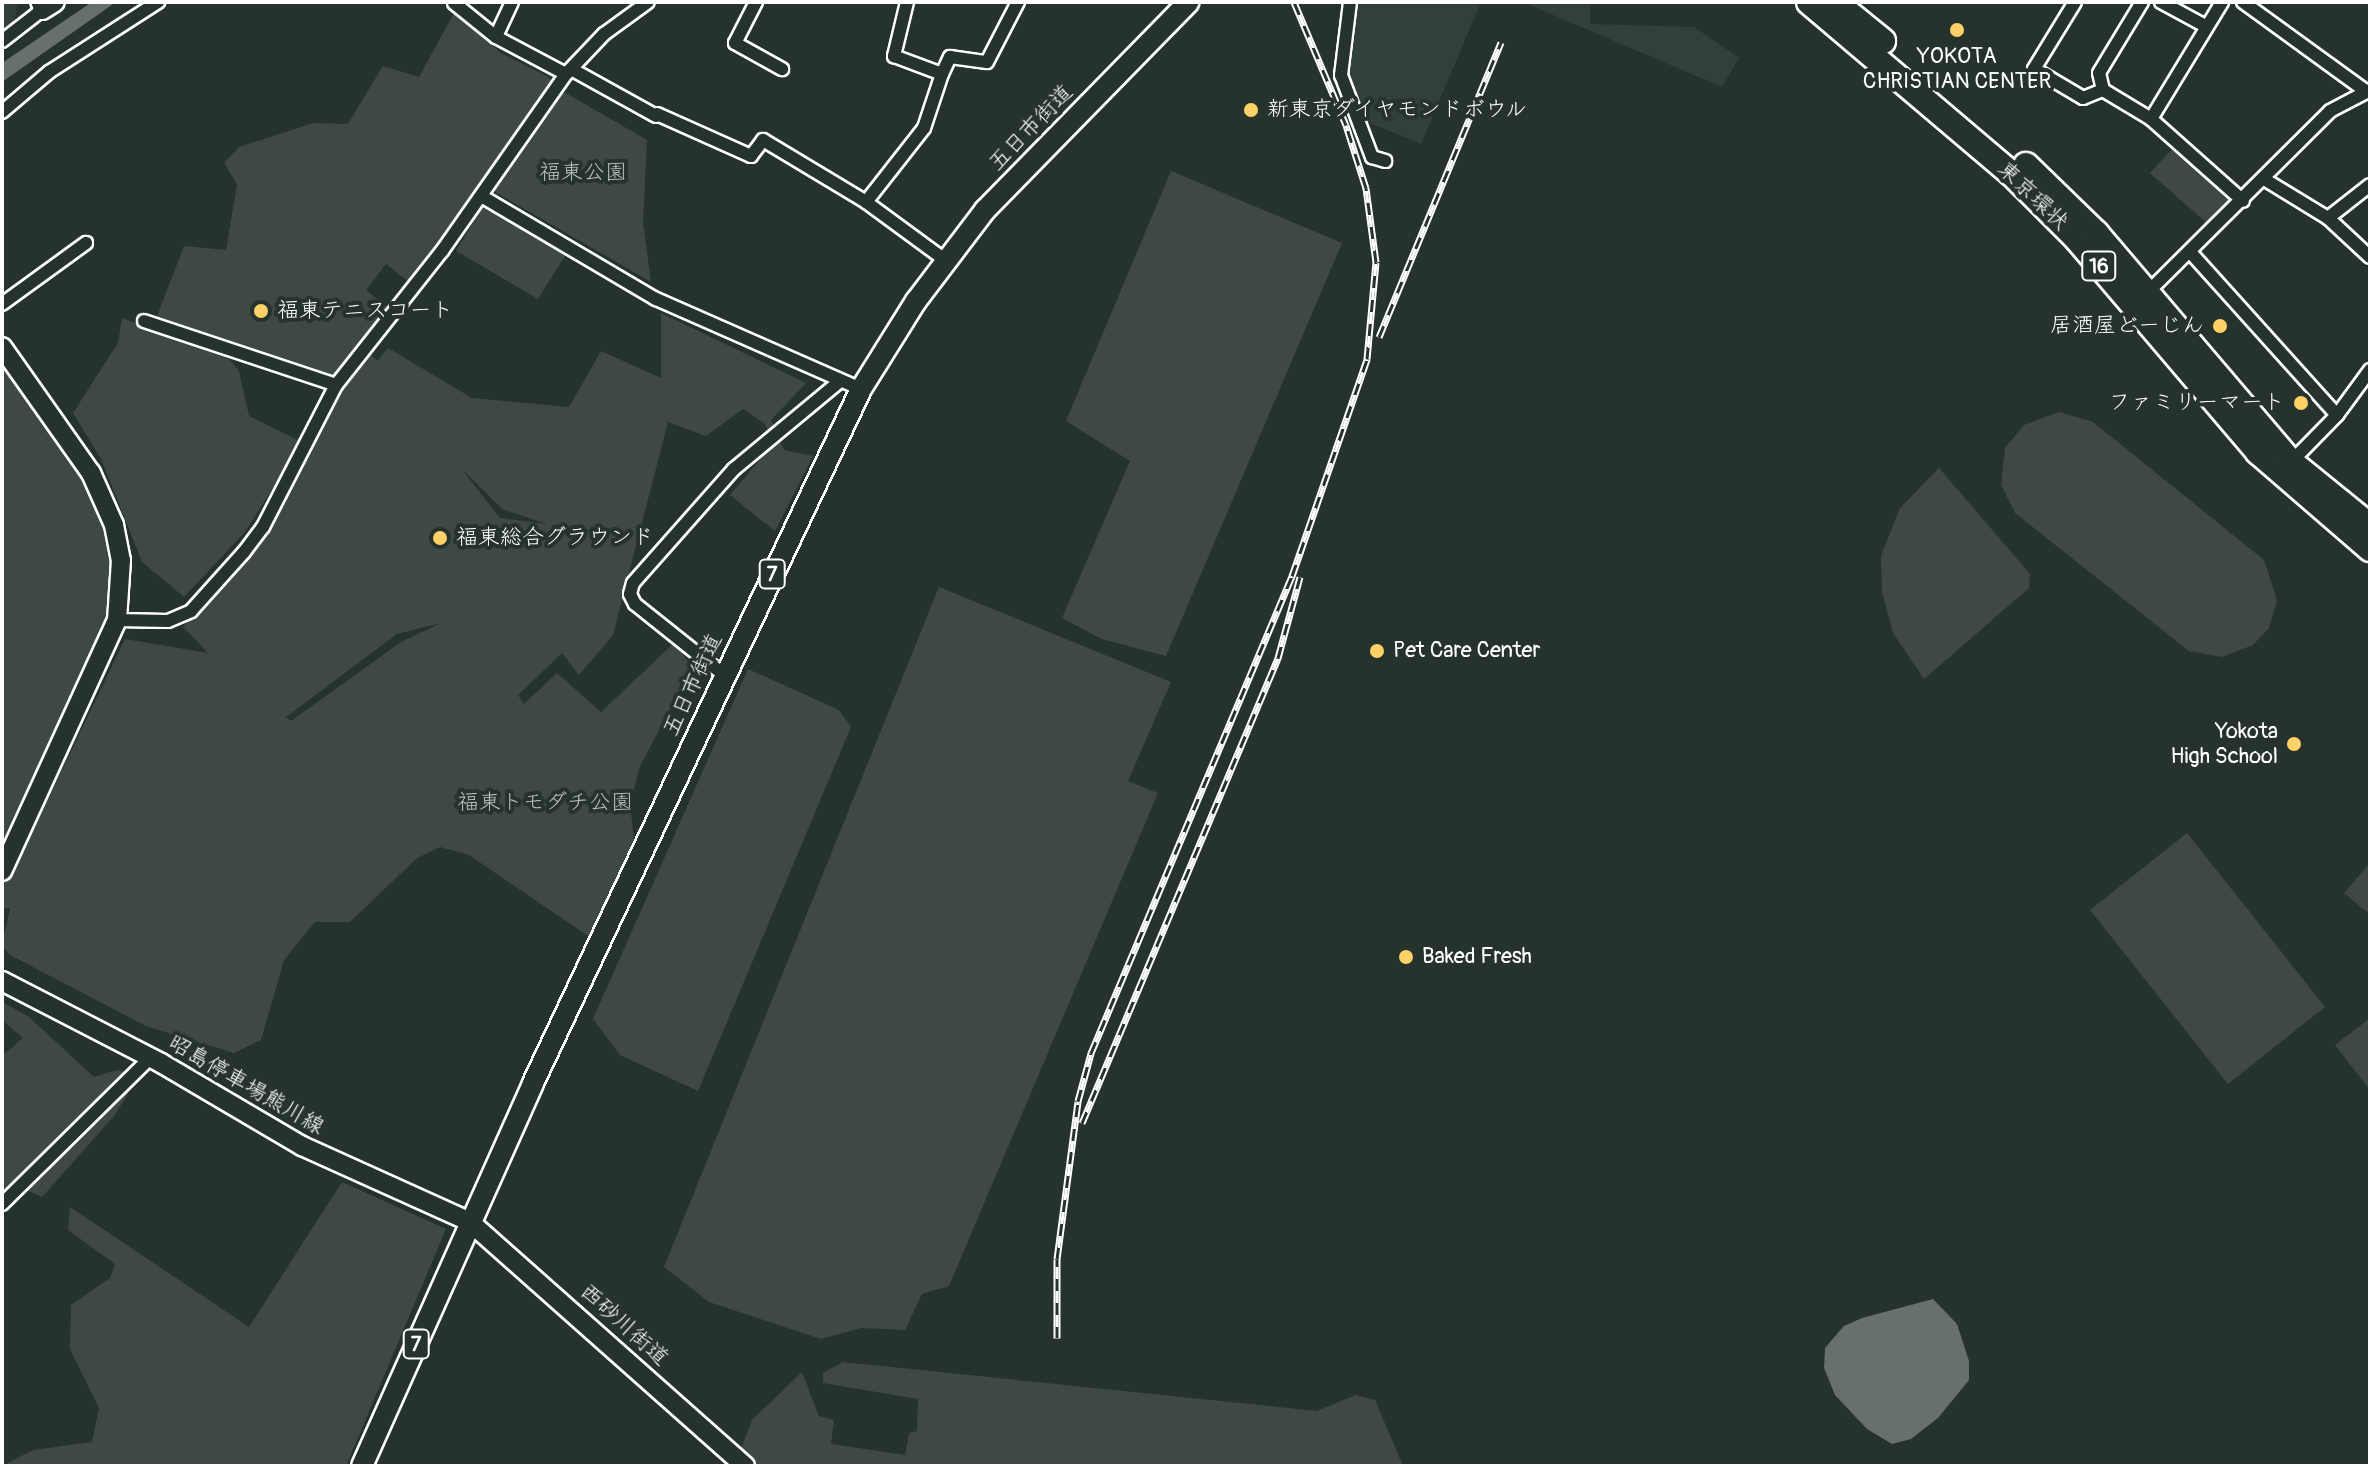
<!DOCTYPE html>
<html>
<head>
<meta charset="utf-8">
<style>
  body { margin:0 }
  #map { position:relative; width:2372px; height:1468px; overflow:hidden; background:#26332d; font-family:Pangolin,"Klee One",sans-serif }
  div>[style] { position:absolute }
  [style*='--x'] { left:calc(var(--x)*1px); top:calc(var(--y)*1px); width:calc(var(--w)*1px); rotate:calc(var(--a)*1deg) }
  .built>* { inset:0; background:#333f3a }
  .green>* { inset:0; background:#3e4944 }
  .water>* { inset:0; background:#67706c }
  .roads { filter:drop-shadow(2px 0 #fff) drop-shadow(-2px 0 #fff) drop-shadow(0 2px #fff) drop-shadow(0 -2px #fff) }
  .street>* { height:12px; margin:-6px; padding:0 6px; transform-origin:6px; border-radius:6px; background:#26332d }
  .secondary>* { height:18px; margin:-9px; padding:0 9px; transform-origin:9px; border-radius:9px; background:#26332d }
  .primary>* { height:20px; margin:-10px; padding:0 10px; transform-origin:10px; border-radius:10px; background:#26332d }
  .highway>* { height:24px; margin:-12px; padding:0 12px; transform-origin:12px; border-radius:12px; background:#26332d }
  .rail>* { height:7px; margin-top:-3.5px; transform-origin:0; background:repeating-linear-gradient(90deg,#26332d 0 12px,#fff 0 24px); box-sizing:border-box; border-block:2px solid #fff }
  .dots>* { width:22px; height:22px; translate:-50% -50%; box-sizing:border-box; border:4px solid #26332d; border-radius:50% }
  span { translate:-50% -50%; white-space:nowrap; text-align:center; line-height:1.15; -webkit-text-stroke:8px #26332d; paint-order:stroke }
  .shield-label span { padding:2px 6px; background:#26332d; border:2px solid; border-radius:6px; -webkit-text-stroke-width:0 }
  .shield-label { font-size:20px; color:#fff; font-weight:700 }
  .poi-label { font-size:22px; color:#fff }
  .left { translate:0 -50%; text-align:left }
  .right { translate:-100% -50%; text-align:right }
  .street-label { font-size:22px; color:#fff }
  .park-label { font-size:22px; color:#bbbfbe }
  .frame { position:absolute; inset:0; border:4px solid #fff; pointer-events:none }
</style>
</head>
<body>
<div id="map">
  <div class="built">
    <div style="clip-path:polygon(2px 2px,18px 2px,13px 26px,2px 35px)"></div>
    <div style="clip-path:polygon(1356px 2px,1481px 2px,1421px 144px,1360px 119px,1345px 80px)"></div>
    <div style="clip-path:polygon(1523px 2px,1590px 2px,1590px 24px,1694px 27px,1739px 58px,1722px 87px)"></div>
  </div>
  <div class="green">
    <div style="clip-path:polygon(454px 13px,501px 53px,556px 81px,409px 282px,386px 264px,366px 290px,389px 309px,337px 377px,156px 319px,184px 246px,226px 250px,237px 184px,224px 163px,239px 147px,313px 123px,348px 124px,383px 66px,419px 77px)"></div>
    <div style="clip-path:polygon(564px 92px,647px 140px,643px 222px,651px 282px,490px 189px)"></div>
    <div style="clip-path:polygon(2174px 147px,2233px 201px,2208px 224px,2150px 173px)"></div>
    <div style="clip-path:polygon(1171px 171px,1342px 243px,1166px 656px,1102px 639px,1062px 618px,1130px 461px,1066px 421px)"></div>
    <div style="clip-path:polygon(484px 205px,566px 254px,538px 299px,456px 251px)"></div>
    <div style="clip-path:polygon(evenodd,661px 313px,806px 383px,771px 420px,784px 450px,813px 456px,775px 531px,730px 495px,774px 443px,764px 423px,743px 409px,706px 436px,668px 422px,613px 635px,579px 675px,562px 653px,518px 695px,524px 704px,557px 673px,601px 712px,675px 642px,692px 668px,640px 766px,630px 804px,635px 849px,594px 940px,469px 855px,440px 847px,417px 858px,350px 922px,315px 922px,284px 960px,261px 1040px,234px 1053px,146px 1026px,10px 955px,2px 946px,10px 908px,2px 909px,2px 362px,66px 447px,98px 502px,111px 561px,108px 621px,9px 840px,27px 843px,125px 639px,208px 653px,183px 627px,262px 543px,344px 389px,370px 354px,377px 361px,388px 348px,472px 398px,569px 407px,601px 351px,661px 378px,661px 313px,461px 468px,502px 509px,547px 524px,500px 518px,461px 468px,661px 313px,441px 623px,401px 642px,291px 721px,286px 717px,397px 634px,441px 623px)"></div>
    <div style="clip-path:polygon(122px 318px,229px 359px,239px 371px,249px 416px,302px 442px,245px 532px,184px 597px,142px 562px,101px 459px,73px 413px,118px 343px)"></div>
    <div style="clip-path:polygon(2059px 412px,2093px 422px,2264px 560px,2277px 600px,2269px 628px,2253px 645px,2222px 657px,2189px 651px,2015px 513px,2001px 485px,2005px 448px,2024px 425px)"></div>
    <div style="clip-path:polygon(1939px 468px,2030px 574px,2029px 588px,1924px 679px,1893px 633px,1882px 592px,1881px 556px,1900px 508px)"></div>
    <div style="clip-path:polygon(939px 587px,1171px 682px,1128px 781px,1158px 793px,949px 1286px,922px 1294px,905px 1330px,861px 1328px,821px 1339px,709px 1302px,664px 1267px)"></div>
    <div style="clip-path:polygon(748px 669px,839px 710px,851px 727px,698px 1091px,620px 1055px,593px 1019px)"></div>
    <div style="clip-path:polygon(2187px 833px,2325px 1007px,2228px 1084px,2090px 910px)"></div>
    <div style="clip-path:polygon(2370px 863px,2370px 915px,2344px 893px)"></div>
    <div style="clip-path:polygon(2px 1002px,28px 1016px,94px 1077px,117px 1070px,140px 1074px,114px 1116px,42px 1197px,13px 1184px,2px 1194px,2px 1056px,23px 1038px,2px 1020px)"></div>
    <div style="clip-path:polygon(2370px 1018px,2370px 1090px,2335px 1045px)"></div>
    <div style="clip-path:polygon(342px 1182px,446px 1229px,346px 1466px,2px 1466px,33px 1450px,92px 1442px,99px 1408px,70px 1349px,71px 1305px,110px 1278px,115px 1264px,68px 1230px,70px 1207px,249px 1327px)"></div>
    <div style="clip-path:polygon(843px 1362px,1317px 1411px,1356px 1395px,1375px 1400px,1403px 1466px,755px 1466px,740px 1451px,752px 1420px,802px 1372px,819px 1416px,834px 1420px,831px 1444px,905px 1455px,909px 1433px,917px 1431px,918px 1399px,823px 1383px,823px 1373px)"></div>
  </div>
  <div class="water">
    <div style="clip-path:polygon(92px 2px,116px 2px,2px 82px,2px 63px)"></div>
    <div style="clip-path:polygon(1933px 1299px,1957px 1324px,1969px 1361px,1969px 1380px,1938px 1418px,1911px 1439px,1892px 1444px,1867px 1429px,1835px 1395px,1824px 1368px,1825px 1348px,1844px 1326px,1862px 1318px)"></div>
  </div>
  <div class="roads">
    <div class="street">
      <div style="--x:512;--y:2;--w:38;--a:115"></div>
      <div style="--x:496;--y:37;--w:79;--a:27.9"></div>
      <div style="--x:756;--y:2;--w:46;--a:117.1"></div>
      <div style="--x:735;--y:43;--w:54;--a:29"></div>
      <div style="--x:907;--y:2;--w:56;--a:103.5"></div>
      <div style="--x:894;--y:56;--w:51;--a:20.6"></div>
      <div style="--x:942;--y:74;--w:19;--a:-65"></div>
      <div style="--x:950;--y:57;--w:37;--a:8"></div>
      <div style="--x:987;--y:62;--w:68;--a:-62.7"></div>
      <div style="--x:1350;--y:2;--w:74;--a:97"></div>
      <div style="--x:1341;--y:75;--w:88;--a:69.3"></div>
      <div style="--x:1372;--y:157;--w:14;--a:17"></div>
      <div style="--x:2075;--y:2;--w:79;--a:121.5"></div>
      <div style="--x:2034;--y:69;--w:57;--a:30.6"></div>
      <div style="--x:2083;--y:98;--w:22;--a:-22"></div>
      <div style="--x:2103;--y:90;--w:56;--a:31.1"></div>
      <div style="--x:2151;--y:119;--w:123;--a:41.7"></div>
      <div style="--x:2161;--y:2;--w:52;--a:28.5"></div>
      <div style="--x:2243;--y:2;--w:153;--a:36"></div>
      <div style="--x:454;--y:3;--w:54;--a:39"></div>
      <div style="--x:2;--y:41;--w:51;--a:-37.8"></div>
      <div style="--x:42;--y:10;--w:9;--a:-122"></div>
      <div style="--x:573;--y:70;--w:95;--a:29"></div>
      <div style="--x:2103;--y:90;--w:17;--a:-103"></div>
      <div style="--x:2099;--y:73;--w:83;--a:-58.8"></div>
      <div style="--x:2;--y:112;--w:62;--a:-40.4"></div>
      <div style="--x:49;--y:72;--w:130;--a:-32.7"></div>
      <div style="--x:657;--y:114;--w:103;--a:24.1"></div>
      <div style="--x:751;--y:156;--w:20;--a:-53"></div>
      <div style="--x:763;--y:140;--w:120;--a:31"></div>
      <div style="--x:866;--y:202;--w:98;--a:36.3"></div>
      <div style="--x:2151;--y:119;--w:137;--a:-58.7"></div>
      <div style="--x:2264;--y:179;--w:75;--a:31.4"></div>
      <div style="--x:2328;--y:218;--w:57;--a:42.9"></div>
      <div style="--x:481;--y:196;--w:203;--a:30.5"></div>
      <div style="--x:656;--y:299;--w:224;--a:23.7"></div>
      <div style="--x:866;--y:202;--w:94;--a:-51.9"></div>
      <div style="--x:924;--y:128;--w:57;--a:-71.6"></div>
      <div style="--x:2328;--y:218;--w:53;--a:-38.2"></div>
      <div style="--x:2191;--y:253;--w:218;--a:48"></div>
      <div style="--x:2146;--y:294;--w:260;--a:-44.8"></div>
      <div style="--x:2330;--y:111;--w:45;--a:-27.7"></div>
      <div style="--x:2;--y:304;--w:104;--a:-36"></div>
      <div style="--x:144;--y:321;--w:202;--a:18.4"></div>
      <div style="--x:2291;--y:462;--w:66;--a:-45.6"></div>
      <div style="--x:2337;--y:415;--w:56;--a:-53.7"></div>
      <div style="--x:117;--y:620;--w:51;--a:1.1"></div>
      <div style="--x:168;--y:621;--w:25;--a:-23"></div>
      <div style="--x:191;--y:611;--w:79;--a:-48.1"></div>
      <div style="--x:244;--y:552;--w:31;--a:-53"></div>
      <div style="--x:263;--y:527;--w:160;--a:-62.8"></div>
      <div style="--x:336;--y:385;--w:171;--a:-51.7"></div>
      <div style="--x:442;--y:251;--w:216;--a:-55"></div>
      <div style="--x:566;--y:74;--w:55;--a:-46.5"></div>
      <div style="--x:604;--y:34;--w:54;--a:-36"></div>
      <div style="--x:724;--y:675;--w:114;--a:-141.4"></div>
      <div style="--x:635;--y:604;--w:11;--a:-117"></div>
      <div style="--x:630;--y:594;--w:11;--a:-75"></div>
      <div style="--x:633;--y:583;--w:152;--a:-48.5"></div>
      <div style="--x:734;--y:469;--w:138;--a:-39.7"></div>
      <div style="--x:2;--y:1204;--w:209;--a:-44.6"></div>
    </div>
    <div class="secondary">
      <div style="--x:42;--y:10;--w:15;--a:-32"></div>
      <div style="--x:2;--y:347;--w:154;--a:54.8"></div>
      <div style="--x:91;--y:473;--w:57;--a:66.1"></div>
      <div style="--x:114;--y:525;--w:36;--a:79"></div>
      <div style="--x:121;--y:560;--w:60;--a:93.8"></div>
      <div style="--x:117;--y:620;--w:276;--a:114.6"></div>
      <div style="--x:2;--y:981;--w:179;--a:27.3"></div>
      <div style="--x:161;--y:1063;--w:164;--a:30.5"></div>
      <div style="--x:302;--y:1146;--w:184;--a:24.3"></div>
      <div style="--x:470;--y:1222;--w:368;--a:41.6"></div>
    </div>
    <div class="primary">
      <div style="--x:362;--y:1466;--w:419;--a:-65.9"></div>
      <div style="--x:533;--y:1083;--w:768;--a:-64.7"></div>
      <div style="--x:861;--y:389;--w:104;--a:-58"></div>
      <div style="--x:916;--y:301;--w:114;--a:-52.8"></div>
      <div style="--x:985;--y:210;--w:291;--a:-45.6"></div>
    </div>
    <div class="highway">
      <div style="--x:1809;--y:2;--w:266;--a:40.3"></div>
      <div style="--x:2012;--y:174;--w:92;--a:45"></div>
      <div style="--x:2077;--y:239;--w:280;--a:49.6"></div>
      <div style="--x:2258;--y:452;--w:148;--a:40.9"></div>
      <div style="--x:1835;--y:2;--w:62;--a:39.1"></div>
      <div style="--x:2026;--y:165;--w:98;--a:44.2"></div>
      <div style="--x:2096;--y:233;--w:301;--a:49.6"></div>
      <div style="--x:2291;--y:462;--w:102;--a:39"></div>
    </div>
  </div>
  <div class="rail">
    <div style="--x:1379;--y:337;--w:319;--a:-67.5"></div>
    <div style="--x:1082;--y:1123;--w:505;--a:-67.14"></div>
    <div style="--x:1278;--y:658;--w:84;--a:-74.8"></div>
    <div style="--x:1057;--y:1338;--w:79;--a:-90"></div>
    <div style="--x:1057;--y:1259;--w:159;--a:-82.4"></div>
    <div style="--x:1078;--y:1101;--w:50;--a:-74.8"></div>
    <div style="--x:1091;--y:1053;--w:518;--a:-67.15"></div>
    <div style="--x:1292;--y:576;--w:230;--a:-70.9"></div>
    <div style="--x:1367;--y:359;--w:97;--a:-84.7"></div>
    <div style="--x:1376;--y:262;--w:75;--a:-97.7"></div>
    <div style="--x:1366;--y:188;--w:66;--a:-107.6"></div>
    <div style="--x:1346;--y:125;--w:134;--a:-112.9"></div>
  </div>
  <div class="dots">
    <div style="left:1957px;top:30px;background:#ffd166"></div>
    <div style="left:1251px;top:110px;background:#ffd166"></div>
    <div style="left:261px;top:311px;background:#ffd166"></div>
    <div style="left:2220px;top:326px;background:#ffd166"></div>
    <div style="left:2301px;top:403px;background:#ffd166"></div>
    <div style="left:440px;top:538px;background:#ffd166"></div>
    <div style="left:1377px;top:651px;background:#ffd166"></div>
    <div style="left:2294px;top:744px;background:#ffd166"></div>
    <div style="left:1406px;top:957px;background:#ffd166"></div>
  </div>
  <div class="shield-label">
    <span style="left:2099px;top:266px">16</span>
    <span style="left:772px;top:574px">7</span>
    <span style="left:416px;top:1344px">7</span>
  </div>
  <div class="poi-label">
    <span style="left:1957px;top:69px">YOKOTA<br>CHRISTIAN CENTER</span>
    <span class="left" style="left:1267px;top:110px">新東京ダイヤモンドボウル</span>
    <span class="left" style="left:277px;top:311px">福東テニスコート</span>
    <span class="right" style="left:2204px;top:326px">居酒屋どーじん</span>
    <span class="right" style="left:2285px;top:403px">ファミリーマート</span>
    <span class="left" style="left:456px;top:538px">福東総合グラウンド</span>
    <span class="left" style="left:1393px;top:651px">Pet Care Center</span>
    <span class="right" style="left:2278px;top:744px">Yokota<br>High School</span>
    <span class="left" style="left:1422px;top:957px">Baked Fresh</span>
  </div>
  <div class="street-label">
    <span style="left:1031px;top:128px;rotate:-46deg">五日市街道</span>
    <span style="left:2033px;top:196px;rotate:44deg">東京環状</span>
    <span style="left:693px;top:685px;rotate:-65deg">五日市街道</span>
    <span style="left:246px;top:1085px;rotate:30deg">昭島停車場熊川線</span>
    <span style="left:624px;top:1325px;rotate:42deg">西砂川街道</span>
  </div>
  <div class="park-label">
    <span style="left:583px;top:173px">福東公園</span>
    <span style="left:545px;top:803px">福東トモダチ公園</span>
  </div>
  <div class="frame"></div>
</div>
</body>
</html>
